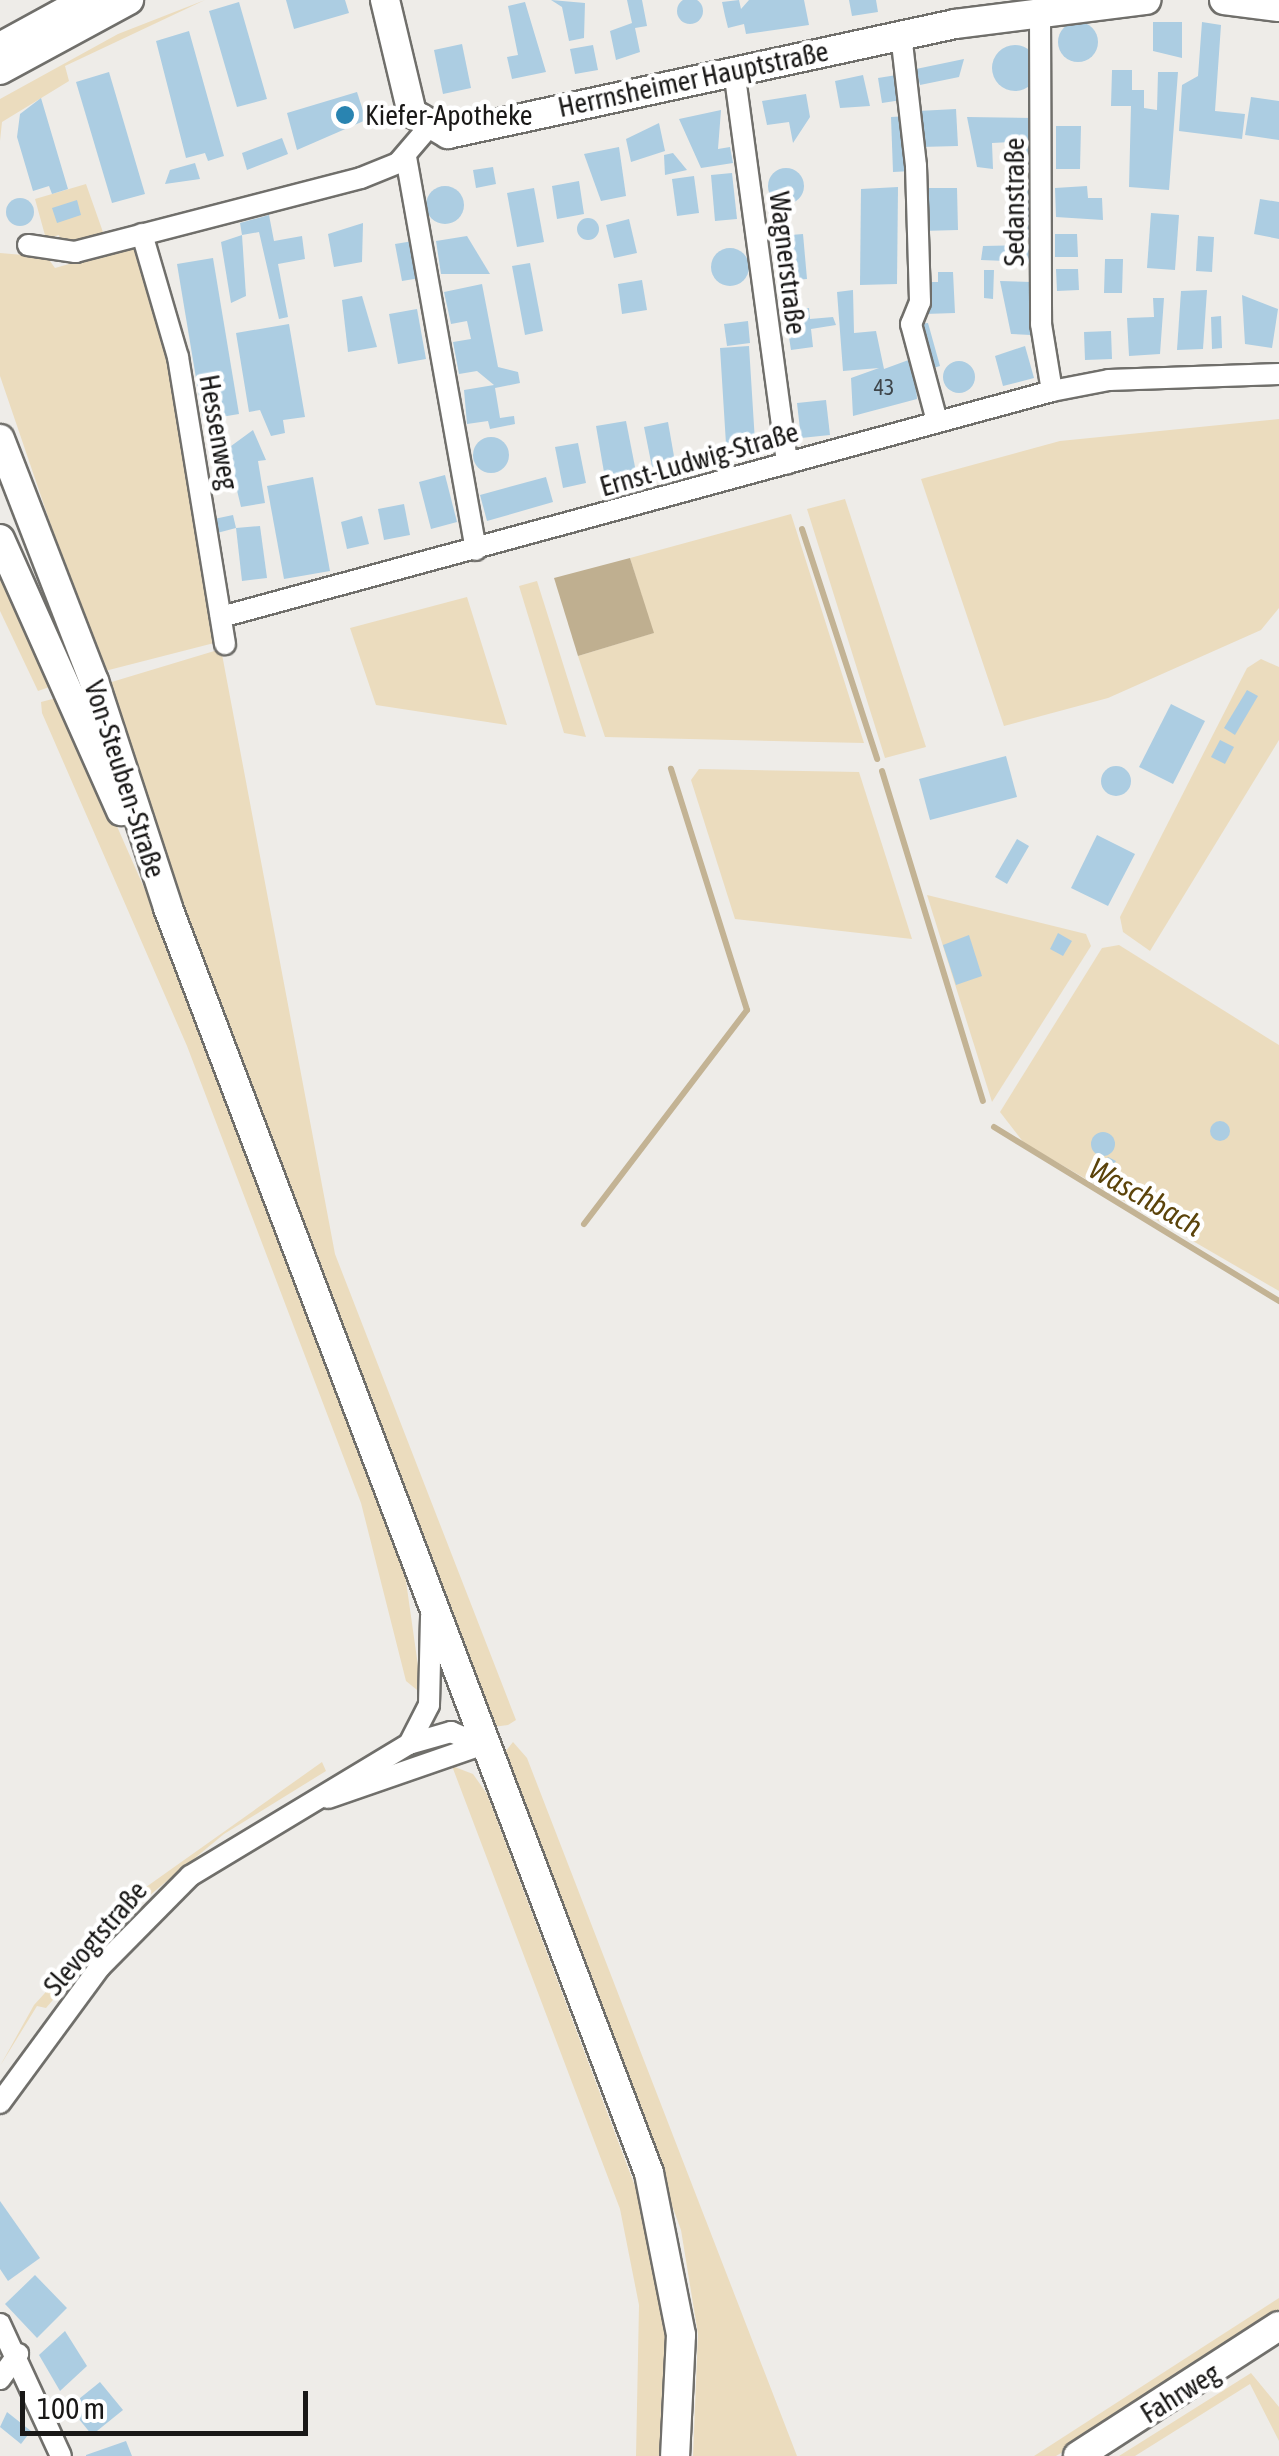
<!DOCTYPE html>
<html>
<head>
<meta charset="utf-8">
<style>
  body { margin:0 }
  #map { position:relative; width:1279px; height:2456px; overflow:hidden; background:#eeece8; font-family:"Asap Condensed",sans-serif }
  div>[style] { position:absolute }
  [style*='--x'] { left:calc(var(--x)*1px); top:calc(var(--y)*1px); width:calc(var(--w)*1px); rotate:calc(var(--a)*1deg) }
  .green>* { inset:0; background:#ebdcbe }
  .forest>* { inset:0; background:#bfaf90 }
  .stream>* { height:6px; margin:-3px; padding:0 3px; transform-origin:3px; border-radius:3px; background:#c3b394 }
  .building>* { inset:0; background:#accde2 }
  .round { border-radius:50% }
  .roads { filter:drop-shadow(2px 0 #706f6b) drop-shadow(-2px 0 #706f6b) drop-shadow(0 2px #706f6b) drop-shadow(0 -2px #706f6b) }
  .street>* { height:20px; margin:-10px; padding:0 10px; transform-origin:10px; border-radius:10px; background:#fff }
  .secondary>* { height:28px; margin:-14px; padding:0 14px; transform-origin:14px; border-radius:14px; background:#fff }
  .dots>* { width:28px; height:28px; translate:-50% -50%; box-sizing:border-box; border:5px solid #fff; border-radius:50% }
  span { translate:-50% -50%; white-space:nowrap; text-align:center; line-height:1.15; -webkit-text-stroke:9px #fff; paint-order:stroke }
  .number-label { font-size:22px; color:#3e454a }
  .number-label span { -webkit-text-stroke-width:0 }
  .street-label { font-size:28px; color:#191817 }
  .poi-label { font-size:28px; color:#191817 }
  .left { translate:0 -50%; text-align:left }
  .water-label { font-size:30px; color:#5b430a; font-style:italic }
  .scale { position:absolute; left:20px; top:2391px; width:288px; height:45px; box-sizing:border-box; border:5px solid #191817; border-top:0; padding-left:12px; font-size:30px; line-height:35px; white-space:nowrap; color:#191817; -webkit-text-stroke:8px #fff; paint-order:stroke }
</style>
</head>
<body>
<div id="map">
  <div class="green">
    <div style="clip-path:polygon(205px 0,65px 66px,69px 81px,2px 122px,0 141px,0 99px,118px 34px)"></div>
    <div style="clip-path:polygon(86px 184px,104px 235px,62px 247px,59px 235px,46px 239px,35px 199px)"></div>
    <div style="clip-path:polygon(133px 246px,160px 299px,218px 642px,101px 672px,0 376px,0 253px,47px 257px,55px 268px)"></div>
    <div style="clip-path:polygon(1279px 419px,1279px 608px,1261px 630px,1108px 698px,1004px 726px,921px 479px,1060px 441px)"></div>
    <div style="clip-path:polygon(845px 499px,926px 747px,885px 758px,807px 509px)"></div>
    <div style="clip-path:polygon(791px 514px,864px 743px,605px 737px,578px 656px,653px 633px,630px 558px)"></div>
    <div style="clip-path:polygon(0 550px,55px 685px,38px 691px,0 611px)"></div>
    <div style="clip-path:polygon(537px 581px,586px 737px,564px 733px,519px 586px)"></div>
    <div style="clip-path:polygon(467px 597px,507px 725px,376px 705px,350px 628px)"></div>
    <div style="clip-path:polygon(221px 649px,335px 1254px,516px 1720px,508px 1725px,493px 1727px,248px 1092px,105px 684px)"></div>
    <div style="clip-path:polygon(1261px 659px,1279px 667px,1279px 740px,1150px 951px,1123px 932px,1120px 917px,1247px 668px)"></div>
    <div style="clip-path:polygon(60px 697px,164px 933px,403px 1560px,422px 1694px,406px 1681px,361px 1503px,187px 1046px,42px 713px,41px 702px)"></div>
    <div style="clip-path:polygon(699px 769px,859px 772px,912px 939px,735px 919px,691px 780px)"></div>
    <div style="clip-path:polygon(927px 895px,1086px 934px,1091px 946px,992px 1102px)"></div>
    <div style="clip-path:polygon(1119px 945px,1279px 1045px,1279px 1291px,1024px 1143px,1000px 1112px,1102px 948px)"></div>
    <div style="clip-path:polygon(513px 1742px,527px 1758px,797px 2456px,693px 2456px,698px 2334px,681px 2230px,505px 1752px)"></div>
    <div style="clip-path:polygon(322px 1762px,326px 1771px,224px 1834px,127px 1914px,46px 2008px,37px 2006px,0 2066px,34px 2005px,132px 1897px)"></div>
    <div style="clip-path:polygon(452px 1766px,473px 1774px,487px 1794px,647px 2218px,667px 2340px,662px 2456px,636px 2456px,639px 2305px,620px 2209px)"></div>
    <div style="clip-path:polygon(1279px 2298px,1279px 2314px,1138px 2407px,1056px 2456px,1034px 2456px)"></div>
    <div style="clip-path:polygon(1251px 2373px,1279px 2407px,1279px 2441px,1250px 2384px,1135px 2456px,1119px 2456px)"></div>
  </div>
  <div class="forest">
    <div style="clip-path:polygon(630px 558px,654px 633px,578px 656px,554px 578px)"></div>
  </div>
  <div class="stream">
    <div style="--x:802;--y:529;--w:242;--a:71.9"></div>
    <div style="--x:882;--y:771;--w:345;--a:73"></div>
    <div style="--x:994;--y:1127;--w:334;--a:31.4"></div>
    <div style="--x:584;--y:1224;--w:269;--a:-52.7"></div>
    <div style="--x:747;--y:1010;--w:253;--a:-107.5"></div>
  </div>
  <div class="building">
    <div class="round" style="left:677px;top:-2px;width:26px;height:26px"></div>
    <div style="clip-path:polygon(286px 0,345px 0,349px 13px,294px 29px)"></div>
    <div style="clip-path:polygon(551px 0,585px 3px,584px 38px,569px 41px,562px 7px)"></div>
    <div style="clip-path:polygon(627px 0,642px 0,647px 26px,635px 28px,640px 52px,616px 60px,610px 31px,632px 23px)"></div>
    <div style="clip-path:polygon(739px 0,741px 9px,749px 0,804px 0,809px 25px,746px 34px,744px 24px,728px 28px,725px 16px,722px 2px)"></div>
    <div style="clip-path:polygon(849px 0,876px 0,878px 12px,852px 16px)"></div>
    <div style="clip-path:polygon(239px 2px,267px 99px,237px 107px,209px 11px)"></div>
    <div style="clip-path:polygon(525px 2px,546px 72px,512px 79px,507px 57px,518px 55px,508px 6px)"></div>
    <div class="round" style="left:1058px;top:22px;width:40px;height:40px"></div>
    <div style="clip-path:polygon(1153px 22px,1182px 22px,1182px 58px,1153px 51px)"></div>
    <div style="clip-path:polygon(1202px 22px,1221px 25px,1215px 111px,1245px 114px,1242px 139px,1179px 131px,1182px 85px,1198px 76px)"></div>
    <div style="clip-path:polygon(189px 31px,224px 156px,208px 161px,205px 153px,186px 158px,156px 41px)"></div>
    <div style="clip-path:polygon(462px 44px,471px 88px,443px 94px,434px 50px)"></div>
    <div style="clip-path:polygon(593px 45px,598px 70px,575px 74px,570px 49px)"></div>
    <div class="round" style="left:992px;top:45px;width:46px;height:46px"></div>
    <div style="clip-path:polygon(964px 59px,959px 77px,920px 85px,916px 69px)"></div>
    <div style="clip-path:polygon(1112px 70px,1132px 70px,1132px 90px,1144px 90px,1144px 108px,1157px 110px,1158px 72px,1178px 72px,1169px 190px,1129px 187px,1131px 106px,1111px 106px)"></div>
    <div style="clip-path:polygon(109px 72px,145px 194px,112px 203px,76px 82px)"></div>
    <div style="clip-path:polygon(903px 74px,908px 99px,882px 103px,878px 78px)"></div>
    <div style="clip-path:polygon(863px 75px,870px 106px,840px 108px,835px 81px)"></div>
    <div style="clip-path:polygon(357px 92px,366px 120px,297px 150px,287px 113px)"></div>
    <div style="clip-path:polygon(806px 94px,810px 117px,793px 143px,789px 122px,767px 125px,762px 101px)"></div>
    <div style="clip-path:polygon(1251px 97px,1279px 101px,1279px 140px,1245px 135px)"></div>
    <div style="clip-path:polygon(41px 98px,68px 189px,52px 194px,49px 186px,33px 191px,17px 137px,20px 114px)"></div>
    <div style="clip-path:polygon(956px 109px,958px 146px,920px 147px,918px 111px)"></div>
    <div style="clip-path:polygon(721px 110px,718px 149px,730px 147px,733px 163px,701px 168px,679px 119px)"></div>
    <div style="clip-path:polygon(910px 116px,912px 171px,893px 172px,891px 117px)"></div>
    <div style="clip-path:polygon(967px 117px,1033px 118px,1032px 170px,1010px 169px,1011px 142px,992px 143px,993px 169px,977px 167px)"></div>
    <div style="clip-path:polygon(659px 123px,665px 151px,631px 162px,626px 139px)"></div>
    <div style="clip-path:polygon(1056px 126px,1081px 126px,1080px 169px,1056px 169px)"></div>
    <div style="clip-path:polygon(282px 138px,288px 154px,247px 170px,242px 153px)"></div>
    <div style="clip-path:polygon(619px 147px,626px 196px,601px 201px,584px 154px)"></div>
    <div style="clip-path:polygon(673px 153px,687px 170px,665px 175px,664px 155px)"></div>
    <div style="clip-path:polygon(195px 163px,200px 179px,165px 184px,170px 170px)"></div>
    <div style="clip-path:polygon(493px 167px,496px 184px,476px 188px,473px 170px)"></div>
    <div class="round" style="left:768px;top:168px;width:36px;height:36px"></div>
    <div style="clip-path:polygon(732px 173px,737px 219px,715px 221px,711px 175px)"></div>
    <div style="clip-path:polygon(694px 176px,699px 213px,677px 216px,672px 179px)"></div>
    <div style="clip-path:polygon(579px 181px,584px 214px,557px 219px,552px 186px)"></div>
    <div style="clip-path:polygon(1087px 186px,1088px 198px,1102px 198px,1103px 220px,1056px 217px,1055px 188px)"></div>
    <div class="round" style="left:426px;top:186px;width:38px;height:38px"></div>
    <div style="clip-path:polygon(898px 187px,897px 284px,860px 285px,861px 189px)"></div>
    <div style="clip-path:polygon(534px 188px,544px 242px,517px 247px,507px 193px)"></div>
    <div style="clip-path:polygon(921px 188px,957px 188px,958px 230px,922px 231px)"></div>
    <div style="clip-path:polygon(1031px 190px,1032px 238px,1008px 238px,1008px 191px)"></div>
    <div class="round" style="left:6px;top:198px;width:28px;height:28px"></div>
    <div style="clip-path:polygon(1260px 199px,1279px 202px,1279px 239px,1254px 234px)"></div>
    <div style="clip-path:polygon(77px 200px,81px 215px,57px 223px,52px 208px)"></div>
    <div style="clip-path:polygon(1151px 213px,1179px 215px,1175px 270px,1147px 268px)"></div>
    <div style="clip-path:polygon(269px 215px,274px 241px,302px 236px,305px 259px,278px 264px,288px 317px,279px 319px,259px 232px,242px 235px,240px 223px)"></div>
    <div class="round" style="left:577px;top:218px;width:22px;height:22px"></div>
    <div style="clip-path:polygon(629px 219px,637px 253px,614px 258px,606px 225px)"></div>
    <div style="clip-path:polygon(363px 223px,362px 262px,334px 267px,328px 234px)"></div>
    <div style="clip-path:polygon(803px 234px,807px 279px,783px 281px,778px 236px)"></div>
    <div style="clip-path:polygon(1055px 234px,1077px 234px,1078px 257px,1055px 257px)"></div>
    <div style="clip-path:polygon(242px 235px,246px 296px,231px 303px,221px 242px)"></div>
    <div style="clip-path:polygon(467px 236px,490px 274px,441px 274px,436px 241px)"></div>
    <div style="clip-path:polygon(1198px 236px,1214px 237px,1212px 272px,1196px 271px)"></div>
    <div style="clip-path:polygon(413px 241px,420px 278px,402px 281px,395px 244px)"></div>
    <div style="clip-path:polygon(1031px 245px,1031px 262px,981px 260px,983px 246px)"></div>
    <div class="round" style="left:711px;top:248px;width:38px;height:38px"></div>
    <div style="clip-path:polygon(213px 258px,239px 414px,203px 420px,177px 264px)"></div>
    <div style="clip-path:polygon(1105px 259px,1123px 259px,1122px 293px,1104px 293px)"></div>
    <div style="clip-path:polygon(530px 263px,543px 331px,525px 335px,512px 266px)"></div>
    <div style="clip-path:polygon(1056px 269px,1078px 269px,1079px 290px,1057px 291px)"></div>
    <div style="clip-path:polygon(984px 270px,994px 270px,993px 299px,984px 298px)"></div>
    <div style="clip-path:polygon(938px 272px,953px 272px,955px 313px,925px 314px,924px 282px,938px 282px)"></div>
    <div style="clip-path:polygon(642px 280px,647px 310px,622px 314px,618px 284px)"></div>
    <div style="clip-path:polygon(1000px 281px,1031px 282px,1031px 335px,1011px 334px)"></div>
    <div style="clip-path:polygon(482px 284px,498px 367px,518px 372px,520px 383px,495px 388px,500px 418px,514px 416px,515px 424px,490px 429px,488px 421px,467px 424px,464px 390px,494px 385px,477px 371px,459px 374px,453px 342px,471px 339px,467px 321px,451px 324px,444px 292px)"></div>
    <div style="clip-path:polygon(853px 290px,854px 333px,876px 331px,884px 369px,914px 358px,917px 399px,853px 416px,851px 378px,879px 368px,843px 371px,837px 292px)"></div>
    <div style="clip-path:polygon(1207px 290px,1203px 349px,1177px 350px,1181px 291px)"></div>
    <div style="clip-path:polygon(1242px 295px,1278px 309px,1272px 348px,1245px 344px)"></div>
    <div style="clip-path:polygon(362px 296px,377px 347px,348px 352px,342px 300px)"></div>
    <div style="clip-path:polygon(1153px 298px,1164px 298px,1160px 354px,1129px 356px,1127px 318px,1154px 317px)"></div>
    <div style="clip-path:polygon(809px 308px,810px 319px,833px 317px,836px 325px,811px 329px,813px 347px,791px 350px,785px 312px)"></div>
    <div style="clip-path:polygon(417px 309px,426px 359px,398px 364px,389px 314px)"></div>
    <div style="clip-path:polygon(1221px 316px,1222px 348px,1212px 349px,1211px 317px)"></div>
    <div style="clip-path:polygon(748px 321px,750px 343px,727px 346px,724px 324px)"></div>
    <div style="clip-path:polygon(928px 323px,940px 366px,930px 369px,917px 324px)"></div>
    <div style="clip-path:polygon(289px 324px,305px 417px,283px 420px,285px 433px,271px 436px,260px 410px,249px 412px,236px 333px)"></div>
    <div style="clip-path:polygon(1111px 331px,1112px 359px,1085px 360px,1084px 332px)"></div>
    <div style="clip-path:polygon(749px 346px,755px 442px,726px 444px,720px 348px)"></div>
    <div style="clip-path:polygon(1025px 346px,1034px 378px,1003px 386px,995px 356px)"></div>
    <div class="round" style="left:943px;top:361px;width:32px;height:32px"></div>
    <div style="clip-path:polygon(826px 400px,830px 435px,801px 438px,797px 403px)"></div>
    <div style="clip-path:polygon(626px 421px,636px 472px,605px 478px,596px 426px)"></div>
    <div style="clip-path:polygon(668px 422px,675px 462px,652px 467px,644px 427px)"></div>
    <div style="clip-path:polygon(253px 430px,266px 460px,258px 461px,265px 503px,241px 507px,227px 449px)"></div>
    <div class="round" style="left:473px;top:437px;width:36px;height:36px"></div>
    <div style="clip-path:polygon(578px 443px,586px 483px,563px 488px,555px 447px)"></div>
    <div style="clip-path:polygon(445px 475px,457px 522px,431px 529px,419px 482px)"></div>
    <div style="clip-path:polygon(313px 477px,330px 571px,284px 579px,267px 486px)"></div>
    <div style="clip-path:polygon(546px 477px,553px 502px,487px 521px,480px 495px)"></div>
    <div style="clip-path:polygon(404px 504px,410px 535px,384px 540px,378px 509px)"></div>
    <div style="clip-path:polygon(233px 515px,236px 528px,217px 533px,214px 519px)"></div>
    <div style="clip-path:polygon(362px 516px,369px 544px,347px 549px,341px 522px)"></div>
    <div style="clip-path:polygon(260px 526px,267px 578px,242px 581px,236px 528px)"></div>
    <div style="clip-path:polygon(1247px 690px,1258px 696px,1235px 735px,1224px 728px)"></div>
    <div style="clip-path:polygon(1171px 704px,1205px 721px,1173px 784px,1139px 767px)"></div>
    <div style="clip-path:polygon(1220px 740px,1234px 747px,1225px 764px,1211px 757px)"></div>
    <div style="clip-path:polygon(1006px 756px,1017px 797px,930px 820px,919px 779px)"></div>
    <div class="round" style="left:1101px;top:766px;width:30px;height:30px"></div>
    <div style="clip-path:polygon(1097px 835px,1135px 854px,1108px 906px,1071px 888px)"></div>
    <div style="clip-path:polygon(1017px 839px,1029px 846px,1007px 884px,995px 877px)"></div>
    <div style="clip-path:polygon(1058px 933px,1072px 941px,1063px 956px,1050px 949px)"></div>
    <div style="clip-path:polygon(969px 935px,982px 976px,956px 985px,943px 945px)"></div>
    <div class="round" style="left:1210px;top:1121px;width:20px;height:20px"></div>
    <div class="round" style="left:1091px;top:1132px;width:24px;height:24px"></div>
    <div style="clip-path:polygon(1108px 1157px,1116px 1161px,1102px 1187px,1093px 1182px)"></div>
    <div style="clip-path:polygon(0 2201px,40px 2258px,8px 2281px,0 2269px)"></div>
    <div style="clip-path:polygon(35px 2275px,67px 2308px,37px 2338px,5px 2304px)"></div>
    <div style="clip-path:polygon(65px 2331px,87px 2366px,60px 2391px,39px 2355px)"></div>
    <div style="clip-path:polygon(100px 2382px,123px 2410px,92px 2435px,69px 2407px)"></div>
    <div style="clip-path:polygon(7px 2412px,31px 2431px,21px 2444px,0 2427px)"></div>
    <div style="clip-path:polygon(126px 2441px,132px 2456px,86px 2456px,86px 2455px)"></div>
  </div>
  <div class="roads">
    <div class="street">
      <div style="--x:1040;--y:12;--w:312;--a:89.8"></div>
      <div style="--x:1041;--y:324;--w:68;--a:80.7"></div>
      <div style="--x:901;--y:34;--w:133;--a:83.5"></div>
      <div style="--x:916;--y:166;--w:136;--a:88.3"></div>
      <div style="--x:920;--y:302;--w:24;--a:112"></div>
      <div style="--x:911;--y:324;--w:100;--a:75"></div>
      <div style="--x:734;--y:70;--w:397;--a:82.3"></div>
      <div style="--x:406;--y:157;--w:399;--a:79.9"></div>
      <div style="--x:142;--y:234;--w:128;--a:73.7"></div>
      <div style="--x:178;--y:357;--w:291;--a:80.7"></div>
      <div style="--x:28;--y:245;--w:48;--a:8.5"></div>
      <div style="--x:75;--y:252;--w:295;--a:-14.5"></div>
      <div style="--x:361;--y:178;--w:40;--a:-22"></div>
      <div style="--x:398;--y:163;--w:46;--a:-49.4"></div>
      <div style="--x:221;--y:617;--w:861;--a:-15.21"></div>
      <div style="--x:1052;--y:391;--w:58;--a:-10.9"></div>
      <div style="--x:1109;--y:380;--w:170;--a:-2"></div>
      <div style="--x:409;--y:1744;--w:44;--a:-62.9"></div>
      <div style="--x:429;--y:1705;--w:89;--a:-88.7"></div>
      <div style="--x:328;--y:1798;--w:162;--a:-19.1"></div>
      <div style="--x:0;--y:2103;--w:169;--a:-53.7"></div>
      <div style="--x:100;--y:1967;--w:128;--a:-45.3"></div>
      <div style="--x:190;--y:1876;--w:256;--a:-31.1"></div>
      <div style="--x:409;--y:1744;--w:44;--a:-15.9"></div>
      <div style="--x:451;--y:1732;--w:33;--a:23"></div>
      <div style="--x:0;--y:2324;--w:145;--a:65.2"></div>
      <div style="--x:0;--y:2379;--w:31;--a:-54"></div>
    </div>
    <div class="secondary">
      <div style="--x:385;--y:0;--w:116;--a:76.6"></div>
      <div style="--x:412;--y:113;--w:42;--a:30.3"></div>
      <div style="--x:448;--y:134;--w:519;--a:-12.24"></div>
      <div style="--x:955;--y:24;--w:193;--a:-7.2"></div>
      <div style="--x:1224;--y:0;--w:55;--a:7.3"></div>
      <div style="--x:0;--y:47;--w:98;--a:-28.7"></div>
      <div style="--x:0;--y:70;--w:147;--a:-28.5"></div>
      <div style="--x:0;--y:439;--w:260;--a:68.8"></div>
      <div style="--x:94;--y:681;--w:239;--a:71.9"></div>
      <div style="--x:168;--y:908;--w:1353;--a:69.18"></div>
      <div style="--x:649;--y:2173;--w:165;--a:78.8"></div>
      <div style="--x:681;--y:2335;--w:121;--a:92.8"></div>
      <div style="--x:0;--y:539;--w:298;--a:66"></div>
      <div style="--x:1078;--y:2456;--w:239;--a:-32.9"></div>
    </div>
  </div>
  <div class="dots">
    <div style="left:345px;top:115px;background:#2984b1"></div>
  </div>
  <div class="number-label">
    <span style="left:884px;top:388px">43</span>
  </div>
  <div class="street-label">
    <span style="left:693px;top:79px;rotate:-12deg">Herrnsheimer Hauptstraße</span>
    <span style="left:1014px;top:202px;rotate:-90deg">Sedanstraße</span>
    <span style="left:788px;top:263px;rotate:83deg">Wagnerstraße</span>
    <span style="left:219px;top:432px;rotate:80deg">Hessenweg</span>
    <span style="left:699px;top:459px;rotate:-16deg">Ernst-Ludwig-Straße</span>
    <span style="left:125px;top:779px;rotate:72deg">Von-Steuben-Straße</span>
    <span style="left:95px;top:1938px;rotate:-49deg">Slevogtstraße</span>
    <span style="left:1180px;top:2393px;rotate:-32deg">Fahrweg</span>
  </div>
  <div class="poi-label">
    <span class="left" style="left:365px;top:115px">Kiefer-Apotheke</span>
  </div>
  <div class="water-label">
    <span style="left:1146px;top:1197px;rotate:30deg">Waschbach</span>
  </div>
  <div class="scale">100 m</div>
</div>
</body>
</html>
